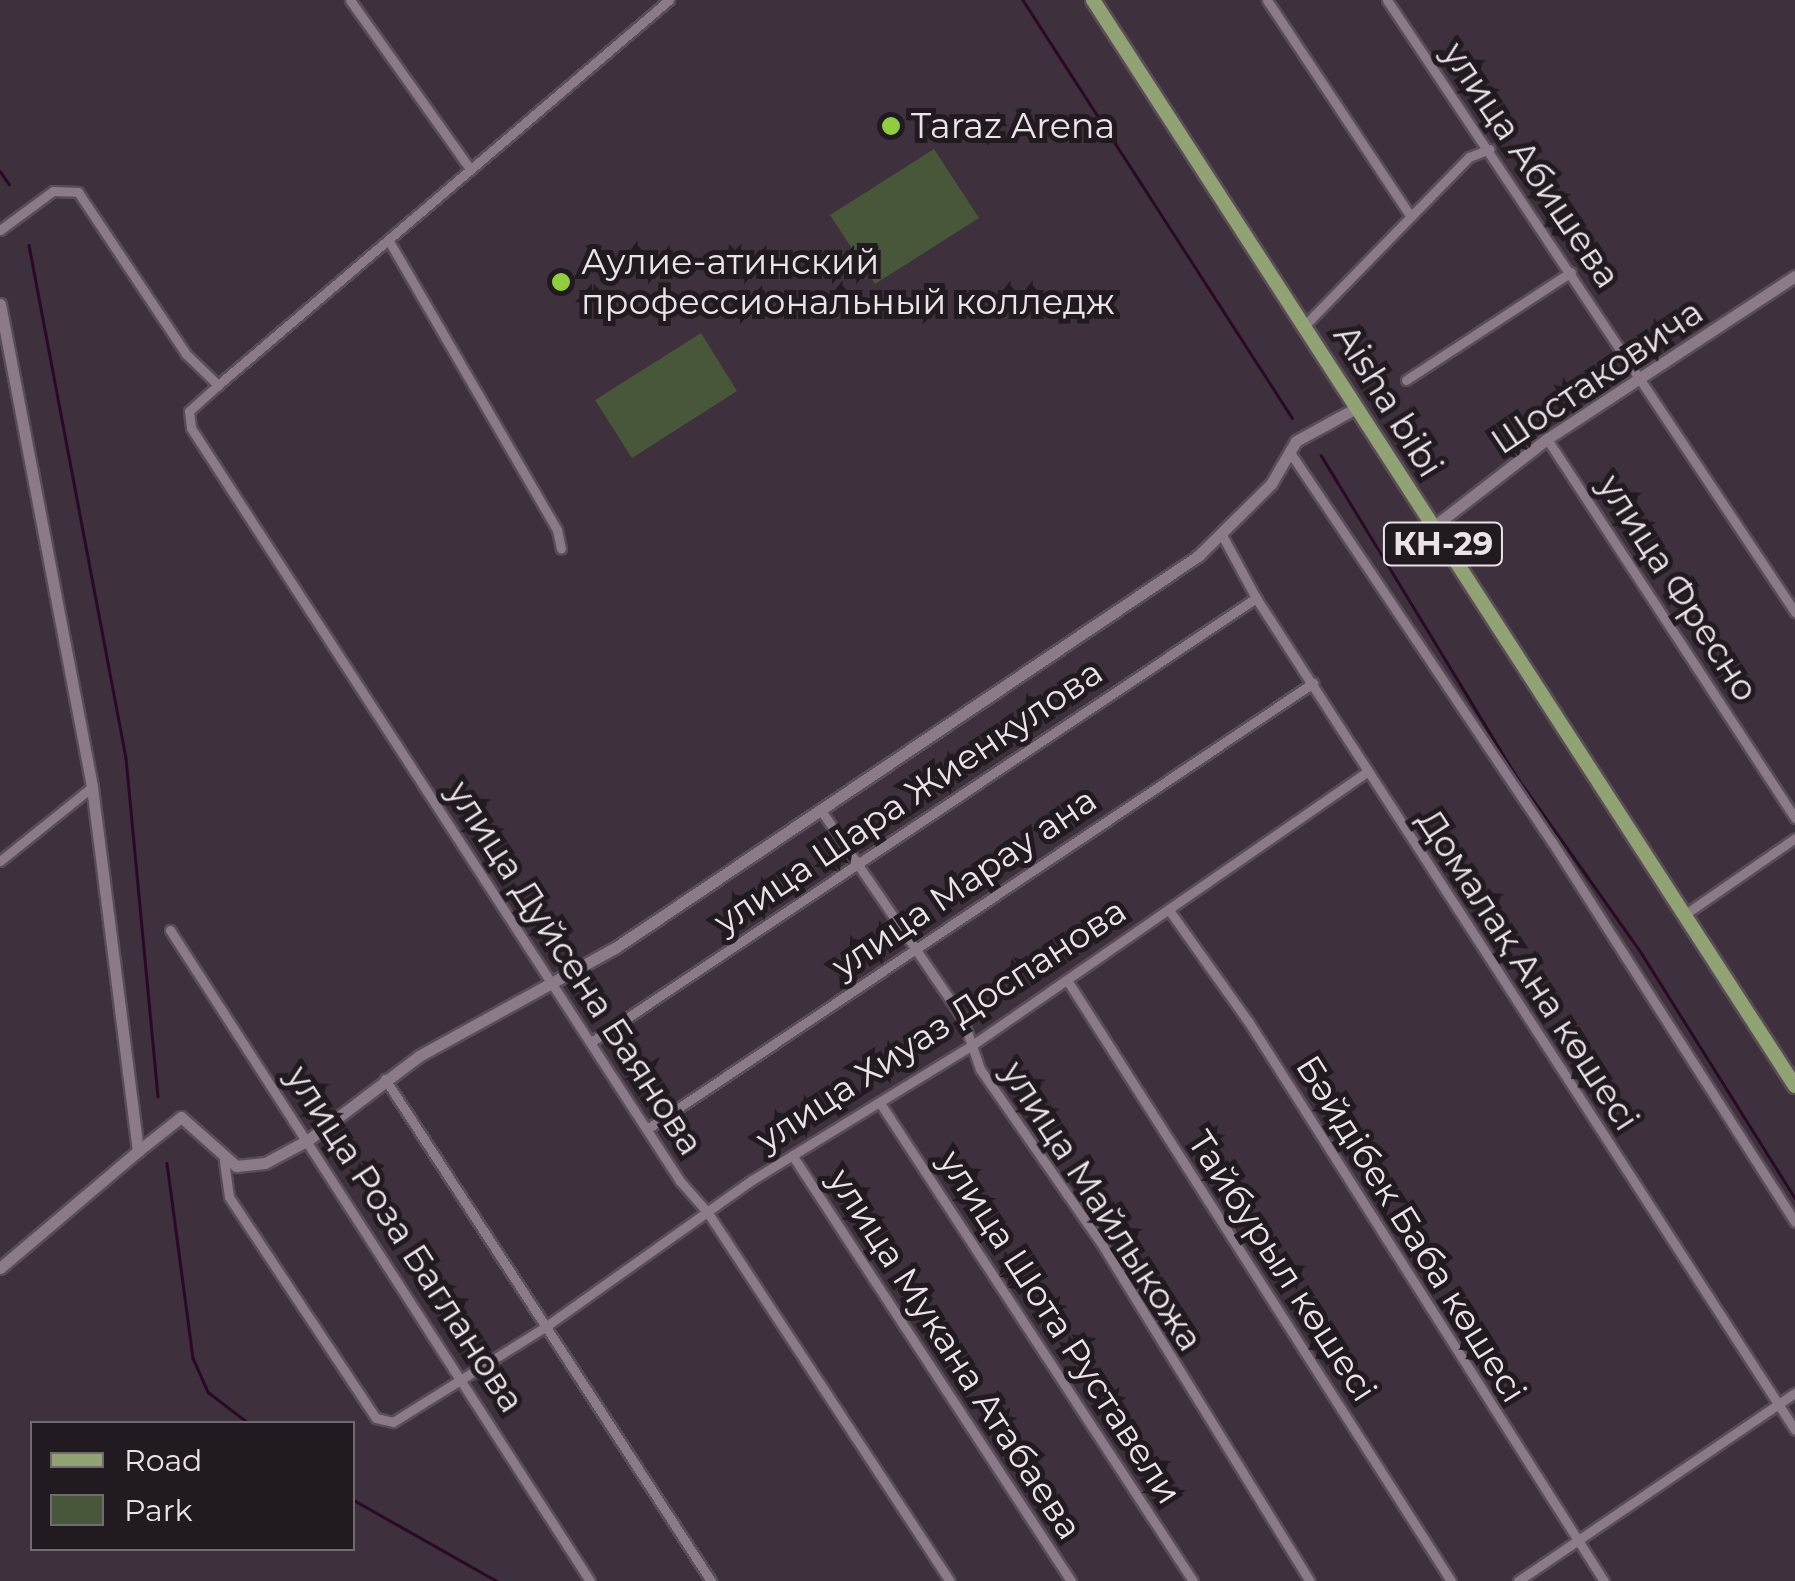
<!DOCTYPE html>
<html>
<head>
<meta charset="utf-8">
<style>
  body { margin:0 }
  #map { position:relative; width:1795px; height:1581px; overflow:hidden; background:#3e303c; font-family:Montserrat,sans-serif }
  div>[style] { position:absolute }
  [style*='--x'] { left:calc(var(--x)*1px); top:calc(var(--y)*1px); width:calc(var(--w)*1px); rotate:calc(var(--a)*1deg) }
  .green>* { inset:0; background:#485639 }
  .stream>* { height:2.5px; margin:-1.25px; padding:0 1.25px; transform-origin:1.25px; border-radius:1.25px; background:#2a0927 }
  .roads { filter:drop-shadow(2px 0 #594d57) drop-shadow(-2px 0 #594d57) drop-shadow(0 2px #594d57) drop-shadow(0 -2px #594d57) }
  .minor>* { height:9px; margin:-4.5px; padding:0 4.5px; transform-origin:4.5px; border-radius:4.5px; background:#8b7a88 }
  .tertiary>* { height:11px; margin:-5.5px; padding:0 5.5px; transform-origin:5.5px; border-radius:5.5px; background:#8b7a88 }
  .primary>* { height:14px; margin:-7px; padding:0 7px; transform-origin:7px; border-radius:7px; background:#91a375 }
  .dots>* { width:28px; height:28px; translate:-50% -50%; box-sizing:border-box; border:5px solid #211a20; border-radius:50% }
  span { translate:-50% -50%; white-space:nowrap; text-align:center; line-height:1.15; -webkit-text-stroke:10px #211a20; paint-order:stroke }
  .shield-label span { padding:2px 8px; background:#211a20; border:2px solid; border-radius:8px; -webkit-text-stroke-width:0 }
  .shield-label { font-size:32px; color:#ece3ea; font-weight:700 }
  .poi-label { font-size:35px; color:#ece3ea }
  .left { translate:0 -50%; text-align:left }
  .street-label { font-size:35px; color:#ece3ea }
  .legend { position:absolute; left:30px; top:1421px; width:325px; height:130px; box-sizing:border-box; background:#211a20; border:2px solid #726a71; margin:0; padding:12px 18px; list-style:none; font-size:30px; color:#ece3ea }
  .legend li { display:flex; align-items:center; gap:20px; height:50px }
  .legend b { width:50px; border:2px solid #726a71 }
</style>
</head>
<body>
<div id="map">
  <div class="green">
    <div style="clip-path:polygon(934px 149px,979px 218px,875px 284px,830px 215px)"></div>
    <div style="clip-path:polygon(701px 333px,737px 391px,632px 458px,595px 400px)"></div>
  </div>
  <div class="stream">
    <div style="--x:1023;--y:0;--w:497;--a:57.2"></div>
    <div style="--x:0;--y:171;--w:16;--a:55"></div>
    <div style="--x:29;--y:245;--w:522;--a:79.29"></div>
    <div style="--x:126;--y:758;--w:340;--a:84.6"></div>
    <div style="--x:1321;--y:455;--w:372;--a:58.7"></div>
    <div style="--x:1514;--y:773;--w:222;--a:54.7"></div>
    <div style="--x:1642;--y:954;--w:288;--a:57.9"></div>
    <div style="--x:167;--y:1163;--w:197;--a:82.4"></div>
    <div style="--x:193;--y:1358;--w:37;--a:66"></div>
    <div style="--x:208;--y:1392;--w:53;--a:37.3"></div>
    <div style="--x:352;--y:1499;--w:167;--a:29.5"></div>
  </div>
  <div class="roads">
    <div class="minor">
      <div style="--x:350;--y:0;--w:207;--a:54.6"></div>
      <div style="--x:1267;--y:0;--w:258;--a:56.4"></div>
      <div style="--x:1387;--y:0;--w:736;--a:56.31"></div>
      <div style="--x:0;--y:230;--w:66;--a:-36.3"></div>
      <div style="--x:53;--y:191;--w:25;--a:2"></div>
      <div style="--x:78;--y:192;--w:195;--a:56.3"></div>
      <div style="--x:186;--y:354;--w:45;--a:44.1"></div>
      <div style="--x:218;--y:385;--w:593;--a:-40.49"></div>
      <div style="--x:389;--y:241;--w:334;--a:59.8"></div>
      <div style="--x:557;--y:530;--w:19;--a:78"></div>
      <div style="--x:1304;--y:326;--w:236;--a:-45.7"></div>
      <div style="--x:1469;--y:157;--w:22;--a:-21"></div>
      <div style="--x:1406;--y:380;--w:197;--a:-33.2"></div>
      <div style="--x:218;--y:385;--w:39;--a:138"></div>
      <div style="--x:189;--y:411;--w:17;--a:83"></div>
      <div style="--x:191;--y:428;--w:898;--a:57"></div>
      <div style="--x:680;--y:1181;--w:43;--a:48.8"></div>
      <div style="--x:708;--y:1213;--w:440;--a:56.7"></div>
      <div style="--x:1547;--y:439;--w:453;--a:56.8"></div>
      <div style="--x:1289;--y:451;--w:471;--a:56.1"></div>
      <div style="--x:1552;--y:842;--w:451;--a:57.4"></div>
      <div style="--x:1222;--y:535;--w:72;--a:61.6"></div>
      <div style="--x:1256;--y:598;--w:991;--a:57.06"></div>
      <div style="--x:820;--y:809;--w:252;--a:55.7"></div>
      <div style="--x:962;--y:1017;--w:55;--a:70.9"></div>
      <div style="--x:980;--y:1069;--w:212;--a:55.2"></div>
      <div style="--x:1101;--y:1243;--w:397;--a:58.3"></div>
      <div style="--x:0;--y:861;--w:118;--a:-38.8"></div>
      <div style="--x:1169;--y:910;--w:136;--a:54.6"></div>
      <div style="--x:1248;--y:1021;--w:664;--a:57.56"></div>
      <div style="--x:1684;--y:915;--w:135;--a:-34.7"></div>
      <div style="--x:170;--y:930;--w:775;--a:57.17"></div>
      <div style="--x:1067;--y:980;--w:713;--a:57.42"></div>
      <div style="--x:591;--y:1042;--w:800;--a:-33.73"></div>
      <div style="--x:385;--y:1079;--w:599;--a:57"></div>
      <div style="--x:880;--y:1103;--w:571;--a:56.78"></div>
      <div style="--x:647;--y:1129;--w:802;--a:-33.81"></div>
      <div style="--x:794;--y:1158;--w:506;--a:56.78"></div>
      <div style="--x:224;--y:1161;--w:36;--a:82"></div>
      <div style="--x:229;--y:1197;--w:265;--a:56.4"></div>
      <div style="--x:376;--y:1418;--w:17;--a:13"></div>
      <div style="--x:393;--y:1422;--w:179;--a:-32"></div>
      <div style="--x:545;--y:1327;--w:254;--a:-35.4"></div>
      <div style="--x:752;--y:1180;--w:257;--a:-31.5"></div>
      <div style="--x:971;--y:1046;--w:483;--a:-34.7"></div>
      <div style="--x:1518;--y:1581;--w:335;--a:-34.2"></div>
    </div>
    <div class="tertiary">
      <div style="--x:0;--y:304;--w:492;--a:79.2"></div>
      <div style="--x:92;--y:787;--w:367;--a:82.8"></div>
      <div style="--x:138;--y:1151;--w:181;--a:139.7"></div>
      <div style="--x:1433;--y:527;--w:144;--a:-37.7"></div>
      <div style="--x:1547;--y:439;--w:297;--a:-33.3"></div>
      <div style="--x:138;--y:1151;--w:55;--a:-38.3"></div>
      <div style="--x:181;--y:1117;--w:74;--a:41.7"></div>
      <div style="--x:236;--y:1166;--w:29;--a:-6"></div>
      <div style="--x:265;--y:1163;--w:49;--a:-28.1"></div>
      <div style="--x:308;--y:1140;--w:139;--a:-37.1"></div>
      <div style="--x:419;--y:1056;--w:224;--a:-28.9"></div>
      <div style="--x:615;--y:948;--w:703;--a:-33.92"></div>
      <div style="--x:1198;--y:556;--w:103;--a:-44.6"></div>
      <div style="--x:1271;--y:484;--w:50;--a:-59.8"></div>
      <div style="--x:1296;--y:441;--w:68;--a:-28.8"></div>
    </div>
    <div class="primary">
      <div style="--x:1093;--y:0;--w:1293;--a:57.12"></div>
    </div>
  </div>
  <div class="dots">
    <div style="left:891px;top:126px;background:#91cd40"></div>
    <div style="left:561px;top:282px;background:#91cd40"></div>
  </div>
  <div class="shield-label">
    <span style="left:1443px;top:544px">КН-29</span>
  </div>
  <div class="poi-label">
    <span class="left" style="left:911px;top:126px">Taraz Arena</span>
    <span class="left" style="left:581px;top:282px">Аулие-атинский<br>профессиональный колледж</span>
  </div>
  <div class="street-label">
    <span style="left:1531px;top:165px;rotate:56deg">улица Абишева</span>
    <span style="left:1597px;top:377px;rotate:-34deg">Шостаковича</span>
    <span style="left:1388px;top:401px;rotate:58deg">Aisha bibi</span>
    <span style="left:1678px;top:588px;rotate:57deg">улица Фресно</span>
    <span style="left:908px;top:797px;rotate:-34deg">улица Шара Жиенкулова</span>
    <span style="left:964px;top:883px;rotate:-34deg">улица Марау ана</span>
    <span style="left:575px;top:968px;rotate:57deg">улица Дуйсена Баянова</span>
    <span style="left:1528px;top:970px;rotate:57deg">Домалақ Ана көшесі</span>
    <span style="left:941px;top:1025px;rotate:-33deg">улица Хиуаз Доспанова</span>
    <span style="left:1102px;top:1206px;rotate:57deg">улица Майлыкожа</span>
    <span style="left:1411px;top:1229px;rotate:58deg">Бәйдібек Баба көшесі</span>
    <span style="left:405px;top:1239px;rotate:57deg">улица Роза Багланова</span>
    <span style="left:1282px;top:1266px;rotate:57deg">Тайбурыл көшесі</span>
    <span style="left:1060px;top:1327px;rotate:57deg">улица Шота Руставели</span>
    <span style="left:955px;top:1354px;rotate:57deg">улица Мукана Атабаева</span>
  </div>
  <ul class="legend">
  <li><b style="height:12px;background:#91a375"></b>Road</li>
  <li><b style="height:28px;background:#485639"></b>Park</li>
  </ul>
</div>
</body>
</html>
